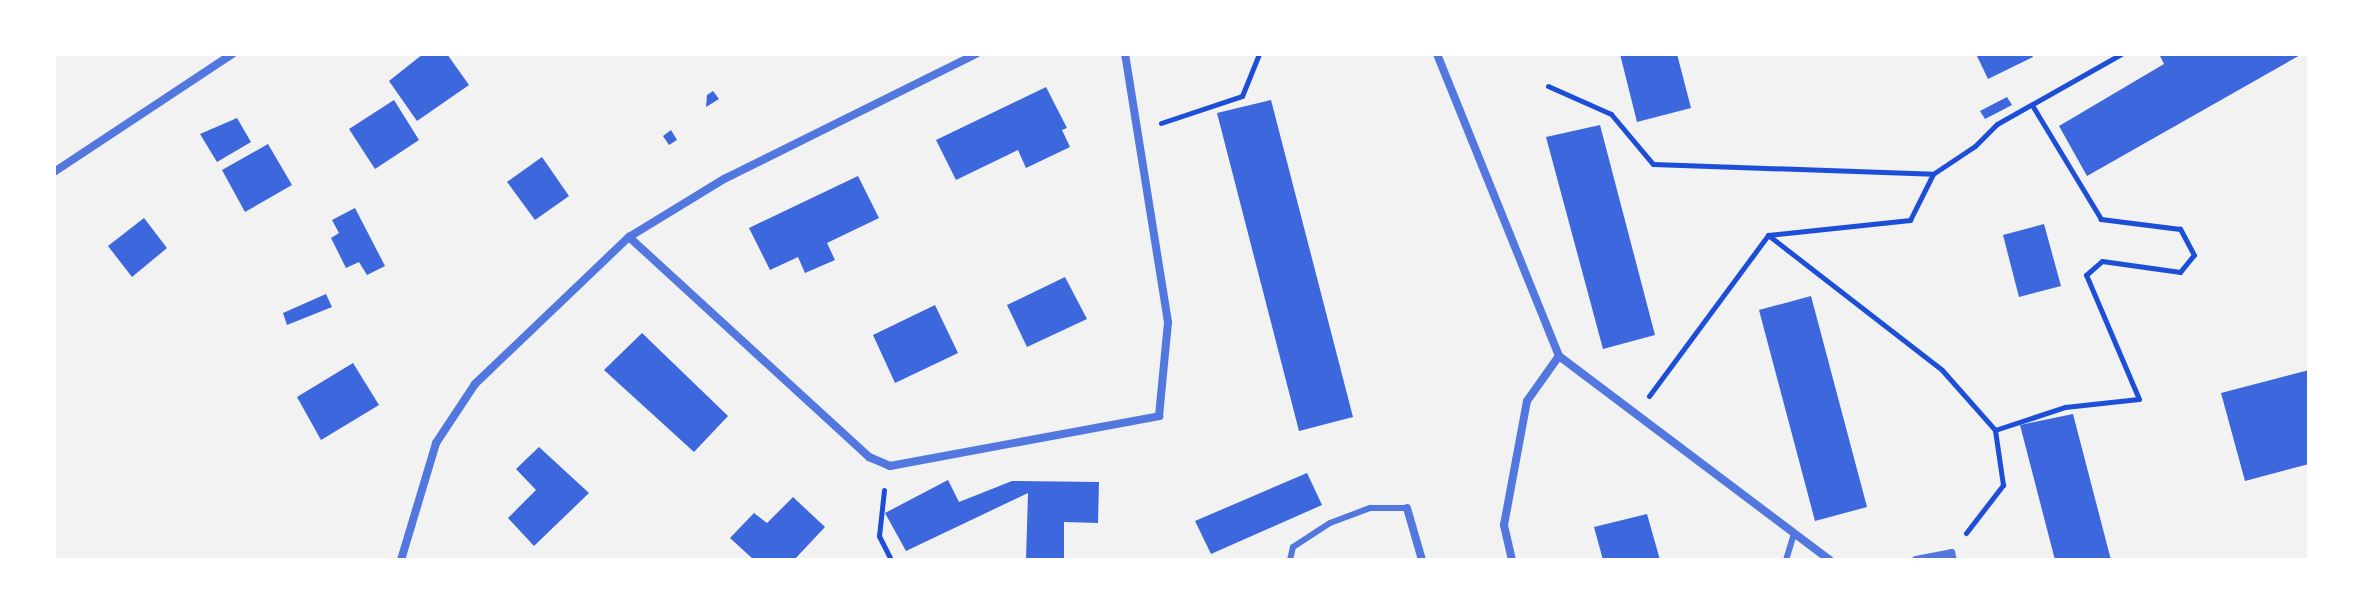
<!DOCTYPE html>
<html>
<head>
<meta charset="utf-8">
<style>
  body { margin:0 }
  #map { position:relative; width:2363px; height:614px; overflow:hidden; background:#f2f2f2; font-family:Lora,serif }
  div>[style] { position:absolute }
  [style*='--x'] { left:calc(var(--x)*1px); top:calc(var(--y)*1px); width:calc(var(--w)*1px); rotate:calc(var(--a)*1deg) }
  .building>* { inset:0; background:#3d67dc }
  .path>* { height:5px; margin:-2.5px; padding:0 2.5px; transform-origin:2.5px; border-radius:2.5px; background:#1d4ed8 }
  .service>* { height:6px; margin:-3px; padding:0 3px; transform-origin:3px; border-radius:3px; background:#5277de }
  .minor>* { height:8px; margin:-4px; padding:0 4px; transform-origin:4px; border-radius:4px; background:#5277de }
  span { translate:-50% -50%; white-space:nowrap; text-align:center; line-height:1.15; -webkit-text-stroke:7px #fff; paint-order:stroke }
  .frame { position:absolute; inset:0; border:56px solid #fff; pointer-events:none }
</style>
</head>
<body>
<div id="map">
  <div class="building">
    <div style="clip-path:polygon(423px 54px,447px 54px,469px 85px,417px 121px,389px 81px)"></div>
    <div style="clip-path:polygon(1620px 54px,1677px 54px,1691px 108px,1637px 122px)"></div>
    <div style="clip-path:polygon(1976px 54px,2031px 54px,2033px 57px,1988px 79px)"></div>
    <div style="clip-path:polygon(2159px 54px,2302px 54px,2087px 176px,2059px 126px,2164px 64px)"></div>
    <div style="clip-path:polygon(1046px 87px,1067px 128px,1062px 130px,1070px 147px,1026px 168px,1018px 150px,956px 180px,936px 140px)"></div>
    <div style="clip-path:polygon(713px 91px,719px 99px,706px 107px,707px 95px)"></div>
    <div style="clip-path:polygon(2007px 97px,2012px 105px,1985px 119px,1980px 111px)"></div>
    <div style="clip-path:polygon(394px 100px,419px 140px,375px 169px,349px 129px)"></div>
    <div style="clip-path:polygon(1271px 100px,1353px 417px,1299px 431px,1217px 113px)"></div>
    <div style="clip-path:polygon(237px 118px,251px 142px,217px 162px,200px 134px)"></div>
    <div style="clip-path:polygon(1600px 125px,1655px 335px,1603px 349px,1546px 137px)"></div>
    <div style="clip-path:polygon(671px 130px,677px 140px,669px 145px,663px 136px)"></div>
    <div style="clip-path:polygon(268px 144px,292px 185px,245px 212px,222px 170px)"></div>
    <div style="clip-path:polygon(542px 157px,569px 196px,535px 220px,507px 182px)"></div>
    <div style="clip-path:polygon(858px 176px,879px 218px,827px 243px,835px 260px,805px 273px,798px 257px,770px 270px,749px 228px)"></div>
    <div style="clip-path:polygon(355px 208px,385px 266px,367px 275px,359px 262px,346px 268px,331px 238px,339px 233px,332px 220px)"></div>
    <div style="clip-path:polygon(144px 218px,167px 248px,132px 277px,108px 246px)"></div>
    <div style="clip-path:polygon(2044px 224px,2061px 286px,2019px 297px,2003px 235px)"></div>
    <div style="clip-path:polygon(1065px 277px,1087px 319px,1027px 347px,1007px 305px)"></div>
    <div style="clip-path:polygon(326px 294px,332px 307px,287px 325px,283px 313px)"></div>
    <div style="clip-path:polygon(1811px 296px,1867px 507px,1815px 521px,1759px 310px)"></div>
    <div style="clip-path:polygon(935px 305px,958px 353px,895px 383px,873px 335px)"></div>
    <div style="clip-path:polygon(642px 333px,728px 416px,694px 452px,604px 370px)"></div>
    <div style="clip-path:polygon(353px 363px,379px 405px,321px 440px,297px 397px)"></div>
    <div style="clip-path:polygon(2309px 370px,2309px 464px,2245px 481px,2221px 393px)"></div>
    <div style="clip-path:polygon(2073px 414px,2111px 560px,2055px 560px,2020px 425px)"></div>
    <div style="clip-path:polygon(539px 447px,589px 493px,534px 546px,508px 518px,536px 490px,516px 469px)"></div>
    <div style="clip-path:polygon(1307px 473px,1322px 505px,1211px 554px,1195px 521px)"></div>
    <div style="clip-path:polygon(948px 480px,959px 502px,1012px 481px,1099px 482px,1098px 523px,1064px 522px,1064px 560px,1026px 560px,1028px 493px,906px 551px,885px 513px)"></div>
    <div style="clip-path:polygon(793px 497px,825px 527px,794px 560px,754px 560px,730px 538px,754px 513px,767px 523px)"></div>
    <div style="clip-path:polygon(1647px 514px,1660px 560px,1603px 560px,1594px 527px)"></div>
  </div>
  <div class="path">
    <div style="--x:1548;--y:86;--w:69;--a:24"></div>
    <div style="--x:1611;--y:114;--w:65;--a:50"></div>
    <div style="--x:1653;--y:164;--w:280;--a:2"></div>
    <div style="--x:1933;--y:174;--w:50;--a:-33.7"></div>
    <div style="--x:1975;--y:146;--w:31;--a:-45"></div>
    <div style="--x:1997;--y:124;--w:142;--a:-29.4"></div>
    <div style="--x:1161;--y:123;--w:85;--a:-18.4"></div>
    <div style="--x:1242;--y:96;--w:45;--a:-68"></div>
    <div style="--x:1768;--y:235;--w:220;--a:37.8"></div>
    <div style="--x:1942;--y:370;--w:80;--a:48.5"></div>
    <div style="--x:1995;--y:430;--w:74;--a:-18.2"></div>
    <div style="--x:2065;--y:407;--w:74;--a:-6.2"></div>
    <div style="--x:2139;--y:399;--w:135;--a:-113.1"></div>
    <div style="--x:2086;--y:275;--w:21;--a:-41"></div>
    <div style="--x:2102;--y:261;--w:79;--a:8"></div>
    <div style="--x:2180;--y:272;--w:22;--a:-51"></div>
    <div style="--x:2194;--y:255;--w:30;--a:-118"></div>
    <div style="--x:2180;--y:229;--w:80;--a:-172.8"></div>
    <div style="--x:2101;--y:219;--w:133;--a:-121.2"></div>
    <div style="--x:1649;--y:396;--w:200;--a:-53.5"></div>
    <div style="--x:1768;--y:235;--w:143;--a:-6"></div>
    <div style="--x:1910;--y:220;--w:51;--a:-63.4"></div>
    <div style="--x:884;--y:490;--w:46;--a:96.2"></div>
    <div style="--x:879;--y:536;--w:27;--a:63"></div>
    <div style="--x:1966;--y:533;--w:61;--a:-52.4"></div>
    <div style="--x:2003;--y:485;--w:56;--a:-98.3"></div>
  </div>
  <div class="service">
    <div style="--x:1290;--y:560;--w:13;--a:-77"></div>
    <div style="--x:1293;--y:547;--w:44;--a:-33"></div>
    <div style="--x:1330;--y:523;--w:43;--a:-20.6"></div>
    <div style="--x:1370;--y:508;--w:37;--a:0"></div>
    <div style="--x:1786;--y:560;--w:28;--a:-73"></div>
  </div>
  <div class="minor">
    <div style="--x:976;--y:54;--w:281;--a:153.6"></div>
    <div style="--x:724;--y:179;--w:111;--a:148.6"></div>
    <div style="--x:629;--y:237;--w:326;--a:42.5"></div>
    <div style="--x:869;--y:457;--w:23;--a:23"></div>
    <div style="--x:890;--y:466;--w:274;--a:-10.5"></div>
    <div style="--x:1159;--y:416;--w:94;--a:-84.5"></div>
    <div style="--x:1168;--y:322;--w:271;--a:-99.1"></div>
    <div style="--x:1437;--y:54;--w:326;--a:68"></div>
    <div style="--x:1559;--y:356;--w:339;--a:37"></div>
    <div style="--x:54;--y:172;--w:214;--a:-33.5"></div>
    <div style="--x:1407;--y:508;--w:54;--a:73.9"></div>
    <div style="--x:401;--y:560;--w:122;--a:-73.3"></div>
    <div style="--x:436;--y:443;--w:71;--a:-56.5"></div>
    <div style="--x:475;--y:384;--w:213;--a:-43.7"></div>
    <div style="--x:1512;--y:560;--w:36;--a:-103"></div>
    <div style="--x:1504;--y:525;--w:126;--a:-79.5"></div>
    <div style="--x:1527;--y:401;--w:55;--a:-54.6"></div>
    <div style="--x:1916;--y:560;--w:36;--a:-11"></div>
    <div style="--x:1951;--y:553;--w:7;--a:74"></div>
  </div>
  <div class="frame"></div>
</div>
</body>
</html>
